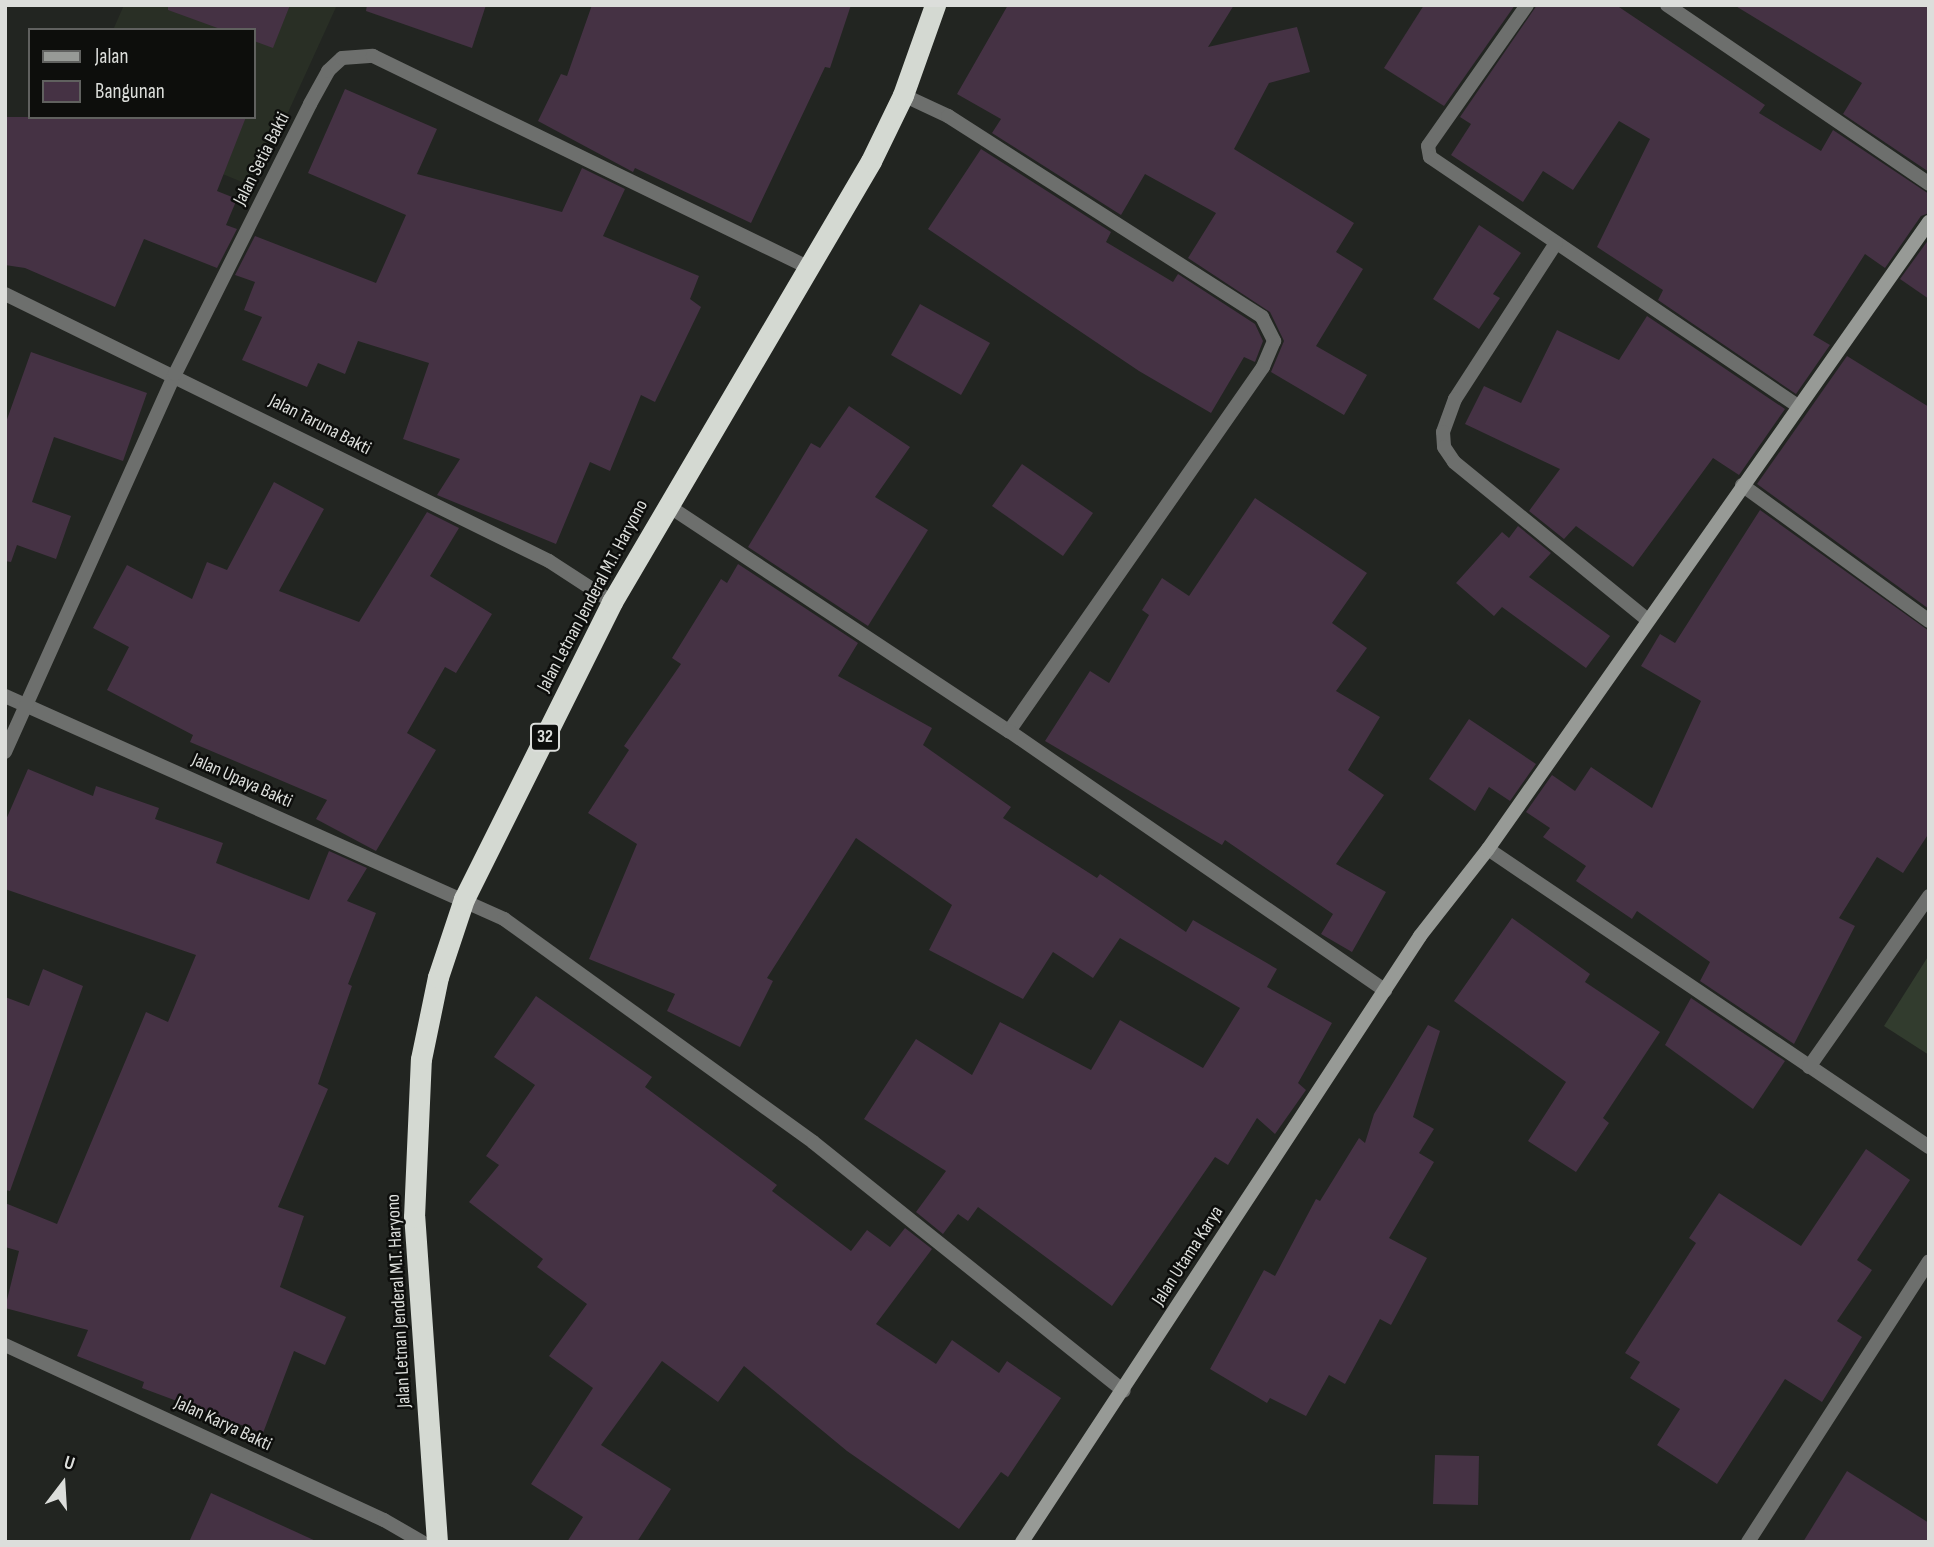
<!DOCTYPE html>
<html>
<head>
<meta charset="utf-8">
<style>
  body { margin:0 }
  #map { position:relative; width:1934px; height:1547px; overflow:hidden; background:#222521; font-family:"Sofia Sans Condensed",sans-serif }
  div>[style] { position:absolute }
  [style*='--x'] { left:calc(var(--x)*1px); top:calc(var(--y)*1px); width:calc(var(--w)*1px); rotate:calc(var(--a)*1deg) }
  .built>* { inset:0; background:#292f25 }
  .green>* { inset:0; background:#323c2e }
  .building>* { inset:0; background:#453244 }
  .street>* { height:14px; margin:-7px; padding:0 7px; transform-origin:7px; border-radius:7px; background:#6d6f6d }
  .secondary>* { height:14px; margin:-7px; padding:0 7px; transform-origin:7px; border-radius:7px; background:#979a96 }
  .highway>* { height:21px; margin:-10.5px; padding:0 10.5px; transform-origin:10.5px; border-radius:10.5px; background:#d4d9d2 }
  span { translate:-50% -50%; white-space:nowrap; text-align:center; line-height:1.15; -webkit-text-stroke:5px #0d0e0c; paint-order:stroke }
  .shield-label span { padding:2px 5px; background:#0d0e0c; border:2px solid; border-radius:5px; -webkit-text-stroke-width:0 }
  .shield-label { font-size:18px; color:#dcdedb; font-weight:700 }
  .street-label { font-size:19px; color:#dcdedb }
  .frame { position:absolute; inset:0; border:7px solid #dcdedb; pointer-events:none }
  .legend { position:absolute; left:28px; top:28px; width:228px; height:91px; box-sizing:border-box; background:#0d0e0c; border:2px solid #60615f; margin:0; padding:9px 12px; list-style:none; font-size:21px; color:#dcdedb }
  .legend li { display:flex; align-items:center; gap:14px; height:35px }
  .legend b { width:35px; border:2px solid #60615f }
  .north { position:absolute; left:28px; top:1449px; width:70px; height:70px; -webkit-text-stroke:5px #0d0e0c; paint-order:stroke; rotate:17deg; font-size:19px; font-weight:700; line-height:28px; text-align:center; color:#dcdedb }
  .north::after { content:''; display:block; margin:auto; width:24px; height:32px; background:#dcdedb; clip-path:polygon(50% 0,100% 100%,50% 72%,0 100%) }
</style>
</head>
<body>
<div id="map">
  <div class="built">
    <div style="clip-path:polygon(124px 5px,337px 5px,254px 187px,85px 117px,254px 117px,254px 30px,113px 30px)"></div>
  </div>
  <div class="green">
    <div style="clip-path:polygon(1929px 955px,1929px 1055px,1884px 1026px)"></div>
  </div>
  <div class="building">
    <div style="clip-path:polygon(168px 5px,290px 5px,273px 48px,254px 41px,254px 30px,223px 30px,168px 10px)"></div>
    <div style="clip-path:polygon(367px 5px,486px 5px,472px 48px,366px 11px)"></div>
    <div style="clip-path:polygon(592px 5px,851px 5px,830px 68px,825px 67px,751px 223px,635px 168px,633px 172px,538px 121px,561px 74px,567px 76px)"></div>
    <div style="clip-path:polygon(1008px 5px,1234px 5px,1208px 47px,1297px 27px,1310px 72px,1269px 83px,1234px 149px,1354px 223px,1336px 252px,1363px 269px,1316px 346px,1367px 375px,1344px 415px,1271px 372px,1284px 341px,1270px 312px,1188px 258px,1216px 213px,1145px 174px,1121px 215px,992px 133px,1001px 119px,957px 94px)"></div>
    <div style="clip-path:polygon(1424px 5px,1515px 5px,1444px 106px,1384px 68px)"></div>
    <div style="clip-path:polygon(1537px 5px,1616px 5px,1765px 105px,1759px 113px,1821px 151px,1833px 130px,1929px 194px,1929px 213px,1921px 216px,1885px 268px,1865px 254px,1813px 335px,1830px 345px,1796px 394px,1658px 300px,1663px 290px,1597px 247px,1650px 139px,1619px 121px,1573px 190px,1543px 171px,1523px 202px,1451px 155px,1471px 124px,1460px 117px)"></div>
    <div style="clip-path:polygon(1734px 5px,1929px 5px,1929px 172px,1843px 114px,1862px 83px)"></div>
    <div style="clip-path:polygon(345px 89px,437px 129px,417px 174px,562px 212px,582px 168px,625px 189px,603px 236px,699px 276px,690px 299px,701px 307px,655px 402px,641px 395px,610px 471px,590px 462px,556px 544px,437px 495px,460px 459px,403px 439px,429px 363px,358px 341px,345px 374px,318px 363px,307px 387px,242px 360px,262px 317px,244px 310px,255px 282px,235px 275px,255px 236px,376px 283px,406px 215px,308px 173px)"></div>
    <div style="clip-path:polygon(5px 117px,246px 117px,217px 191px,237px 199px,226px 225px,237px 229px,217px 268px,144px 239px,115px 307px,25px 268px,5px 265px)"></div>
    <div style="clip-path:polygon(981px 149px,1111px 232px,1106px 242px,1173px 282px,1178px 274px,1255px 324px,1263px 341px,1255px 362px,1244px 357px,1211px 413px,1139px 371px,928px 229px)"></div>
    <div style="clip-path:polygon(1479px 225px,1521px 253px,1493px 294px,1500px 298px,1479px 329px,1433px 299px)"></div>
    <div style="clip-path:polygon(1929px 239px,1929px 299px,1900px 279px)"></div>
    <div style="clip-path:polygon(920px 304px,990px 343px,961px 395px,891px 355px)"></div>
    <div style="clip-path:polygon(1647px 316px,1785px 409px,1739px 475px,1713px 458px,1633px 567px,1576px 526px,1564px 539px,1529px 511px,1560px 469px,1465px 424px,1484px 386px,1521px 403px,1557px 330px,1619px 360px)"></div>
    <div style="clip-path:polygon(31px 352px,147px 393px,123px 461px,54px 437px,32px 502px,71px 516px,56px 559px,17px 545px,11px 562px,5px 561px,5px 425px)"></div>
    <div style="clip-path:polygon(1847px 356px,1929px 407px,1929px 609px,1757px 484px)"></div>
    <div style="clip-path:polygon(849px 406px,910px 447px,875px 497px,928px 530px,868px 626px,748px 547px,811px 443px,820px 448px)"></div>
    <div style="clip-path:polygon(1022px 464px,1093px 513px,1063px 556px,992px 506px)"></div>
    <div style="clip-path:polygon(274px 482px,324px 509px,279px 591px,359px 622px,427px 512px,459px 528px,430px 576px,492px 614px,456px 673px,445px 667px,407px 733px,436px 750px,376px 851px,316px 819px,327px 800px,190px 742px,193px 735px,107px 690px,129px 647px,93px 628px,127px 565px,192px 599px,207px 562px,227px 570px)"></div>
    <div style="clip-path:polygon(1255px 498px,1367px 573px,1332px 623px,1367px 648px,1336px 691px,1380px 717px,1348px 770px,1384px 795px,1336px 864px,1386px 892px,1352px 952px,1321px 934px,1333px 914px,1225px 840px,1222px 845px,1045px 741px,1090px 671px,1109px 683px,1149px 615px,1142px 610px,1162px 578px,1189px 596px)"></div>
    <div style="clip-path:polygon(1760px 510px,1929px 631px,1929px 833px,1903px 873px,1877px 857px,1839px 918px,1855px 926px,1794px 1044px,1700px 981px,1710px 962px,1637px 911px,1632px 919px,1576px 881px,1586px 866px,1543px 837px,1550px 828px,1526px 812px,1552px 775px,1575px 791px,1591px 767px,1652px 808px,1701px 701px,1641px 666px,1660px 634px,1675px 643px)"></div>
    <div style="clip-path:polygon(1518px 526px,1551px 553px,1529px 577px,1610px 636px,1586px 668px,1502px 607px,1494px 616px,1456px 583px,1502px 532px,1509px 538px)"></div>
    <div style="clip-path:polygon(738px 564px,858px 643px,838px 676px,932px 728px,923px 745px,1011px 807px,1003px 818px,1097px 878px,1100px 874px,1186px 932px,1193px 920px,1277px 969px,1267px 987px,1332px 1023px,1298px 1083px,1306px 1090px,1275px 1134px,1257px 1118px,1228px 1165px,1215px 1157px,1112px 1306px,978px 1207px,968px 1221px,958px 1214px,943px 1234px,916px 1212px,946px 1171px,864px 1119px,916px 1039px,972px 1075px,1000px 1022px,1091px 1070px,1120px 1020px,1203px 1068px,1240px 1008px,1120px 938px,1093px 978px,1053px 952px,1023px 999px,929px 950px,952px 905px,856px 838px,767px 978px,773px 981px,740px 1047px,667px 1011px,675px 994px,589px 959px,637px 844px,588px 813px,629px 750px,624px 746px,681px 664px,672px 658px,721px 579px,727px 583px)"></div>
    <div style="clip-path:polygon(1469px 719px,1536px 764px,1510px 801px,1489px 787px,1475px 811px,1429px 779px)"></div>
    <div style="clip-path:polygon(28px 769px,93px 796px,96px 786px,159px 808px,155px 819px,223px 843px,216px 863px,309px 900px,329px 851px,367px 868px,347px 901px,376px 913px,348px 984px,352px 986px,318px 1084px,328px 1089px,278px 1207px,304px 1216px,280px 1287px,346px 1317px,325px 1365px,294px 1351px,263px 1433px,142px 1388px,144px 1382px,77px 1356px,88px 1330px,5px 1308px,19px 1251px,5px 1247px,5px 1203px,57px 1224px,146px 1012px,168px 1022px,196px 955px,5px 889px,5px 822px)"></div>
    <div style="clip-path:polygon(1512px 918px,1590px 974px,1585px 982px,1660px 1032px,1603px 1118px,1609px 1123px,1576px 1172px,1528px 1141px,1566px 1082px,1454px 1001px)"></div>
    <div style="clip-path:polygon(43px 969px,83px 986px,10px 1191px,5px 1190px,5px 997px,29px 1006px)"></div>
    <div style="clip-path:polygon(536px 996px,652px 1077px,645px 1087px,777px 1185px,772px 1191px,851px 1251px,867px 1230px,890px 1247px,905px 1228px,932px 1249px,876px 1324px,936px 1364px,952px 1340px,999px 1373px,1007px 1361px,1061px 1398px,1008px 1477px,1001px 1472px,959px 1529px,847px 1451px,744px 1366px,718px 1402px,662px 1361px,601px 1445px,671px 1489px,637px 1542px,567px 1542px,583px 1517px,531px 1484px,593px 1388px,549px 1356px,587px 1304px,537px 1267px,543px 1259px,469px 1202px,499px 1165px,486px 1156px,535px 1085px,494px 1057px)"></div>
    <div style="clip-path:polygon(1691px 998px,1785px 1061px,1753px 1109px,1665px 1045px)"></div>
    <div style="clip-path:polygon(1428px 1025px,1440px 1031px,1413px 1117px,1434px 1129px,1419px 1153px,1434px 1162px,1389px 1238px,1427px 1258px,1391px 1325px,1380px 1319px,1345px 1384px,1329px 1375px,1306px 1416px,1270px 1398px,1267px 1403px,1210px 1369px,1264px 1270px,1275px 1276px,1316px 1199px,1320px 1201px,1359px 1138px,1365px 1143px,1374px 1114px)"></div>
    <div style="clip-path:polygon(1866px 1149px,1910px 1180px,1857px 1260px,1872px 1270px,1837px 1321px,1862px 1337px,1822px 1402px,1785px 1379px,1717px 1484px,1657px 1445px,1680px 1409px,1630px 1378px,1640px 1362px,1625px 1353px,1696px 1243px,1689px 1238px,1719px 1193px,1801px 1246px)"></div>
    <div style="clip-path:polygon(1435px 1455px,1479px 1456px,1478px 1505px,1433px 1504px)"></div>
    <div style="clip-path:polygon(1847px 1471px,1929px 1523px,1929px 1542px,1803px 1542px)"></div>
    <div style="clip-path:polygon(211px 1493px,318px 1542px,189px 1542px)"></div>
  </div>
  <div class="street">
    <div style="--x:1527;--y:5;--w:172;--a:125.1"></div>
    <div style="--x:1428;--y:146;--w:11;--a:80"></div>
    <div style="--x:1430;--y:157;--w:442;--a:34.1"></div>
    <div style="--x:1667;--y:5;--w:317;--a:34.3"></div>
    <div style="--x:903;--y:95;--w:50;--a:25"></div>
    <div style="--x:948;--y:116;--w:373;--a:32.6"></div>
    <div style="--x:1262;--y:317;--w:27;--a:63"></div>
    <div style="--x:1274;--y:341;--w:28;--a:113"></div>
    <div style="--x:1263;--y:367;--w:444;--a:124.9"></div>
    <div style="--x:1556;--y:243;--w:186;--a:122.9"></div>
    <div style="--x:1455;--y:399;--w:35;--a:110"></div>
    <div style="--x:1443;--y:432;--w:15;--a:86"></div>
    <div style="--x:1444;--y:447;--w:18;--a:56"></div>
    <div style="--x:1454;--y:462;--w:250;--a:39.2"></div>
    <div style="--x:5;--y:294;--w:606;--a:26.14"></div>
    <div style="--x:549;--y:561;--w:75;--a:33.1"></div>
    <div style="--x:1742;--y:485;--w:231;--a:36"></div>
    <div style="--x:667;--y:505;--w:410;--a:33.5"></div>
    <div style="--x:1009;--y:731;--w:457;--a:34.6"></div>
    <div style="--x:5;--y:696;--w:547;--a:24.08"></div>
    <div style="--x:504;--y:919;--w:381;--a:35.8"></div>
    <div style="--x:813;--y:1142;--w:398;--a:38.7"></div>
    <div style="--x:5;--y:752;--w:414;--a:-65.8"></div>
    <div style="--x:175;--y:374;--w:302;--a:-63.4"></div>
    <div style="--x:310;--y:104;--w:38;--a:-61"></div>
    <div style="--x:328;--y:71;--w:19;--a:-43"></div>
    <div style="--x:342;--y:58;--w:31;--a:-4"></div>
    <div style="--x:373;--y:56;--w:487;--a:25.9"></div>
    <div style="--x:1488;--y:849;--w:532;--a:34.05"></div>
    <div style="--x:1809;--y:1067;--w:209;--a:-54.9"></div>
    <div style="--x:5;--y:1345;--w:417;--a:24.8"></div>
    <div style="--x:384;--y:1520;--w:44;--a:30.1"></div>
    <div style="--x:1748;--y:1542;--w:334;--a:-57.2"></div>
  </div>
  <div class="secondary">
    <div style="--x:1022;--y:1542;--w:725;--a:-56.7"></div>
    <div style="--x:1420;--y:936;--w:110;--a:-52"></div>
    <div style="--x:1488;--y:849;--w:767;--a:-54.88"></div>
  </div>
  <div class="highway">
    <div style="--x:437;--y:1542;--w:326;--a:-94"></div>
    <div style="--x:414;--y:1217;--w:158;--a:-87.5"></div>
    <div style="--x:421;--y:1059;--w:84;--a:-78.3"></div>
    <div style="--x:438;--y:977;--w:82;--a:-71.6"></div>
    <div style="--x:464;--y:899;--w:332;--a:-63.5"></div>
    <div style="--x:612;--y:602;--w:511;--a:-59.57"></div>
    <div style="--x:871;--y:161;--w:73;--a:-64.1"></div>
    <div style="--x:903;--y:95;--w:96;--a:-70.4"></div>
  </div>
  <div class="shield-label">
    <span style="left:545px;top:737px">32</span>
  </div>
  <div class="street-label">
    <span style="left:262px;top:159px;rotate:-63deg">Jalan Setia Bakti</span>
    <span style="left:320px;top:425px;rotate:27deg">Jalan Taruna Bakti</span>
    <span style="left:593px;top:596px;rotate:-62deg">Jalan Letnan Jenderal M.T. Haryono</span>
    <span style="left:242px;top:781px;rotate:24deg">Jalan Upaya Bakti</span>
    <span style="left:1188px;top:1256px;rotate:-57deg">Jalan Utama Karya</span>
    <span style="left:399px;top:1301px;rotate:-93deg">Jalan Letnan Jenderal M.T. Haryono</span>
    <span style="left:223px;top:1424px;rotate:25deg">Jalan Karya Bakti</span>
  </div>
  <div class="frame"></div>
  <ul class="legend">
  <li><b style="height:9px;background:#979a96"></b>Jalan</li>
  <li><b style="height:19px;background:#453244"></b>Bangunan</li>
  </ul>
  <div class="north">U</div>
</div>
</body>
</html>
